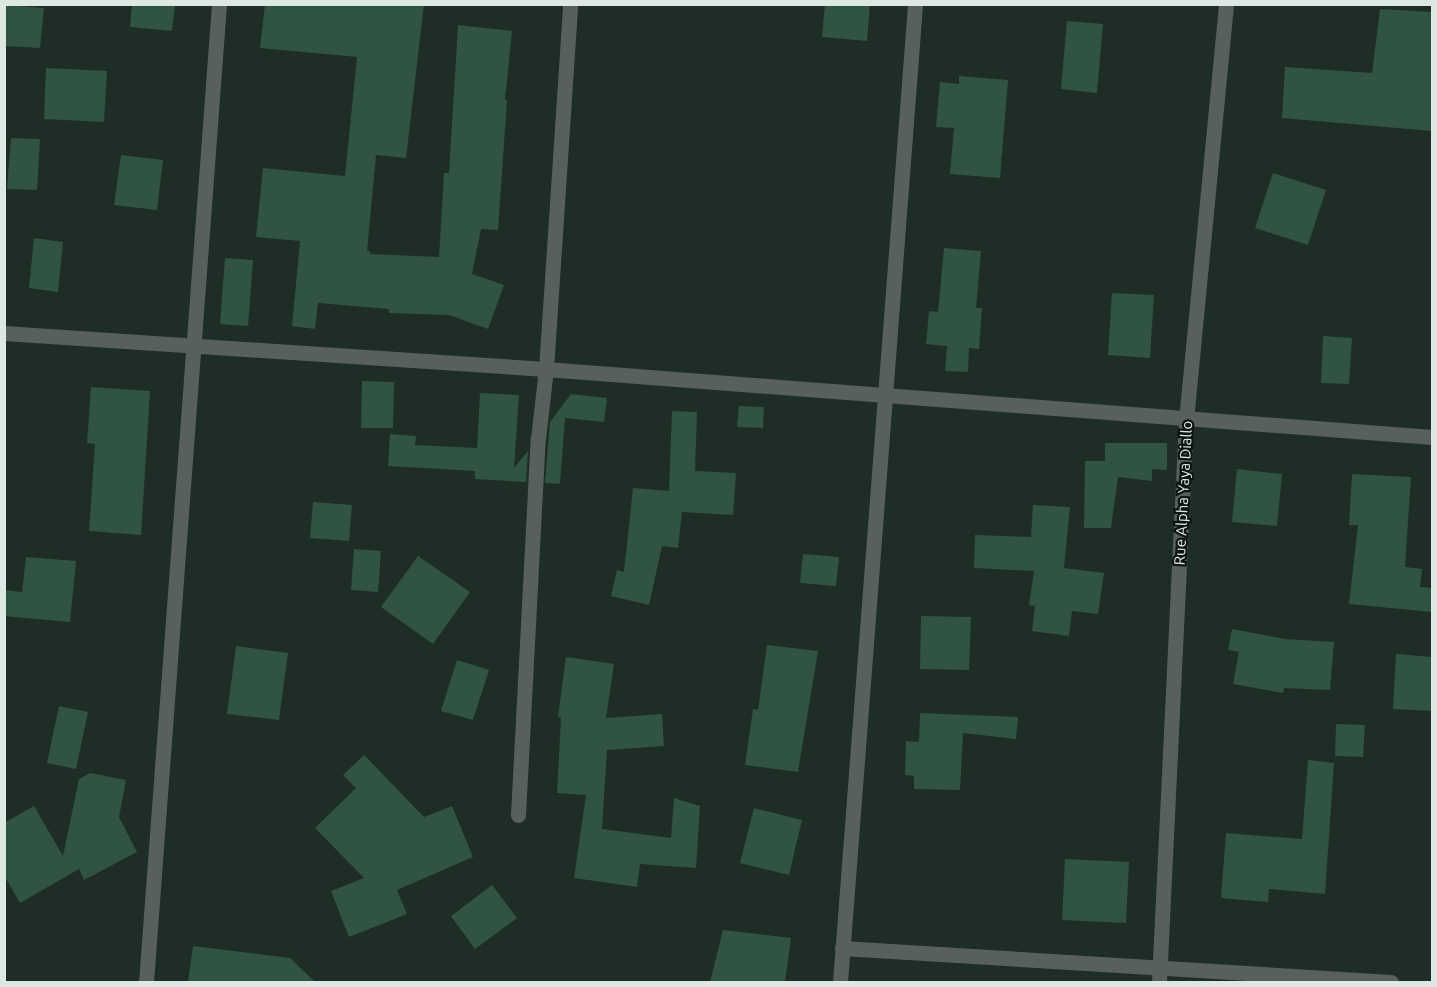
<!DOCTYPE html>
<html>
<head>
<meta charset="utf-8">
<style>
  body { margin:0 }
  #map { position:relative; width:1437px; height:987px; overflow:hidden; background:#1e2d26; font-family:Ubuntu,sans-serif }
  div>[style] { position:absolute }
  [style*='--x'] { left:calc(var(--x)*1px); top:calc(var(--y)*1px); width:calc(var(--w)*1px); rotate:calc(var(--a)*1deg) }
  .building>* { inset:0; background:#305344 }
  .minor>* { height:15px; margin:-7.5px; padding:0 7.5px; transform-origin:7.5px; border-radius:7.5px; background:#58605c }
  span { translate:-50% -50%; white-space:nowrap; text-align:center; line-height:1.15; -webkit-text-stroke:4.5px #0d1411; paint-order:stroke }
  .street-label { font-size:15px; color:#dee8e3 }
  .frame { position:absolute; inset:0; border:6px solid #dee8e3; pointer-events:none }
</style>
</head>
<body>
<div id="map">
  <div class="building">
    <div style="clip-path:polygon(132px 4px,175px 4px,172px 31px,130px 27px)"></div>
    <div style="clip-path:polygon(265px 4px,424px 4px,406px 158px,376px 155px,367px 251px,370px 251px,370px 254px,439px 257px,444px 173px,449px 173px,458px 25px,512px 31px,505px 100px,507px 100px,498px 230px,481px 229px,472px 274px,504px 285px,488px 329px,449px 315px,389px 313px,389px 309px,318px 303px,315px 329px,292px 326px,300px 241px,256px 237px,263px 168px,345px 176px,357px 57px,260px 48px)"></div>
    <div style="clip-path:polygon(825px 4px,870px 4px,867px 41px,822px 37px)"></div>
    <div style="clip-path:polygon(4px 5px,44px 8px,40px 48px,4px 46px)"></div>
    <div style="clip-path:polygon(1380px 9px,1432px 12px,1432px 131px,1282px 118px,1285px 67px,1372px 73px)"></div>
    <div style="clip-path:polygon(1067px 21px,1103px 24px,1097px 93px,1061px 89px)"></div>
    <div style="clip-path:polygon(46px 68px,107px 71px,104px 122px,44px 119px)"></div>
    <div style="clip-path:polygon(959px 76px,1008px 80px,1000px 178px,950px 174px,954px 128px,936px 127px,940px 82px,959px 84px)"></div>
    <div style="clip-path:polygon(11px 138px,40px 139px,37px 190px,7px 189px)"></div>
    <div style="clip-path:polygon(121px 155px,163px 160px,157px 210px,114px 205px)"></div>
    <div style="clip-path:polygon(1273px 173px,1326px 190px,1308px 245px,1255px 228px)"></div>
    <div style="clip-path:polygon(34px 238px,63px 242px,58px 292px,29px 288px)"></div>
    <div style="clip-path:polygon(944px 248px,981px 251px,976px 308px,982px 308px,979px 349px,969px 348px,968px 372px,945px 371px,947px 346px,926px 344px,929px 311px,938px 312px)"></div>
    <div style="clip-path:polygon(225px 258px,253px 260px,248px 326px,220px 324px)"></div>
    <div style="clip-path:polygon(1112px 293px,1154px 295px,1150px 358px,1108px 355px)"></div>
    <div style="clip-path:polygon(1323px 336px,1352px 338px,1349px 384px,1321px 383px)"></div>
    <div style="clip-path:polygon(362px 381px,394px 382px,393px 428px,361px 428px)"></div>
    <div style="clip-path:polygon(91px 387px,150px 391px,141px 535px,89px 531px,95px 444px,87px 443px)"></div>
    <div style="clip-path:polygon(480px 393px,519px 395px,514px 468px,528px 451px,526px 482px,475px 479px,475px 471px,388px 466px,390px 434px,416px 436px,415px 445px,477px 448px)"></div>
    <div style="clip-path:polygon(571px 394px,607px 398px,604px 422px,565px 418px,560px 484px,545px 483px,550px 422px)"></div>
    <div style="clip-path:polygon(739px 406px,764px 407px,763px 428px,737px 427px)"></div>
    <div style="clip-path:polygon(672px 411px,697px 412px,695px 471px,736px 473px,733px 515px,682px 512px,678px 548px,662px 546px,649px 605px,611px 596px,617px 570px,624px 572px,633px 488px,669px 491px)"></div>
    <div style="clip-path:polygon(1105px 443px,1167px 443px,1167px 470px,1152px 469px,1152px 481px,1118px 477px,1111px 528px,1084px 528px,1085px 461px,1105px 461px)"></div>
    <div style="clip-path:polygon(1237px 469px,1282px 474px,1277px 526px,1232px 522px)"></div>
    <div style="clip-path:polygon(1352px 474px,1411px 477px,1405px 567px,1422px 569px,1420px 587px,1432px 588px,1432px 612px,1349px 604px,1358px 525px,1349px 525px)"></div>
    <div style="clip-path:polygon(313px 502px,352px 505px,349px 541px,310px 538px)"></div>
    <div style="clip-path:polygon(1033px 505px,1070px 507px,1064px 568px,1104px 573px,1098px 614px,1072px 611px,1069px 636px,1032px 631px,1035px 606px,1029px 605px,1034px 571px,974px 568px,975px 535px,1031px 537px)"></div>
    <div style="clip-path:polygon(354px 549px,381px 551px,378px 592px,351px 590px)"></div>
    <div style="clip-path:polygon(803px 554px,839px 557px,836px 586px,800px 583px)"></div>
    <div style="clip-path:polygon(418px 556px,470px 592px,433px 644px,381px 607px)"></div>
    <div style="clip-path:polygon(26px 557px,76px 561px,70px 622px,4px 616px,4px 590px,22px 592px)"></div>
    <div style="clip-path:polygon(921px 616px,971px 617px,969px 670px,920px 669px)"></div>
    <div style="clip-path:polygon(1232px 629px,1285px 639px,1334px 642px,1330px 690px,1284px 688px,1283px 693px,1233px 684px,1239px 652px,1228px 650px)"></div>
    <div style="clip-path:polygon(767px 645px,818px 651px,798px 772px,745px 765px,753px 709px,758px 710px)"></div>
    <div style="clip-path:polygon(236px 646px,288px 653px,279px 720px,227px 714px)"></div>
    <div style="clip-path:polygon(1396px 654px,1432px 657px,1432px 711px,1393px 709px)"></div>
    <div style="clip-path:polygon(566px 657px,614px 664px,606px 718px,662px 714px,664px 746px,607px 750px,602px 829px,671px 838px,674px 798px,700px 806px,696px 868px,640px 864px,637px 887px,574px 878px,586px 795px,557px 793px,561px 717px,558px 717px)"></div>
    <div style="clip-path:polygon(457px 660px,489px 670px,473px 720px,441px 711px)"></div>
    <div style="clip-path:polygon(59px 706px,88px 712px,76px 769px,47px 763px)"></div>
    <div style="clip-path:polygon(920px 713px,1018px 717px,1016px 739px,963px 733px,960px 790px,914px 789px,914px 776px,905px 775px,906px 741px,919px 742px)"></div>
    <div style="clip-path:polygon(1336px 724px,1365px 725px,1363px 757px,1335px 756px)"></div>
    <div style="clip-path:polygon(364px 755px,424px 817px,452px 806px,473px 857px,397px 890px,407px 914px,349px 937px,331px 891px,364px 878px,315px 828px,356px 788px,343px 775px)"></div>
    <div style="clip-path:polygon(1308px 760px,1334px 763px,1325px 894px,1269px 889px,1268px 902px,1221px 898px,1226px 833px,1302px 839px)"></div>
    <div style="clip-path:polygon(90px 773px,126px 780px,119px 817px,137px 852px,84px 880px,79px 869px,20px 903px,4px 875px,4px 823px,34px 806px,63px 856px,79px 779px)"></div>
    <div style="clip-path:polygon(754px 808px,802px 820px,789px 875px,740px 863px)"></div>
    <div style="clip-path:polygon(1065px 859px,1129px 862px,1126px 923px,1062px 920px)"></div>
    <div style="clip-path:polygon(492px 885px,517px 918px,475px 949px,451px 916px)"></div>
    <div style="clip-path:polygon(723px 930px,791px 938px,785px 982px,710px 982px)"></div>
    <div style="clip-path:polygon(193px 946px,290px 958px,315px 982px,188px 982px)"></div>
  </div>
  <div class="minor">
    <div style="--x:4;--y:333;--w:543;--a:3.8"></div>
    <div style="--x:546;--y:369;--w:889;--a:4.39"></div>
    <div style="--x:518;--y:815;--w:377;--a:-87"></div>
    <div style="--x:538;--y:439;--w:70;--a:-83.5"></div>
    <div style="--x:546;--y:369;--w:366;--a:-86.2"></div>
    <div style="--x:842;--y:948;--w:550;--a:3.54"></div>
    <div style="--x:146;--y:982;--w:981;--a:-85.73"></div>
    <div style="--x:840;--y:982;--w:981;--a:-85.61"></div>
    <div style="--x:1159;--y:982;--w:563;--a:-87.25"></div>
    <div style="--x:1186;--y:420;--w:418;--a:-84.5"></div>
  </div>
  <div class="street-label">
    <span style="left:1183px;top:493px;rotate:-87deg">Rue Alpha Yaya Diallo</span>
  </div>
  <div class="frame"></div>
</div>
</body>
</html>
